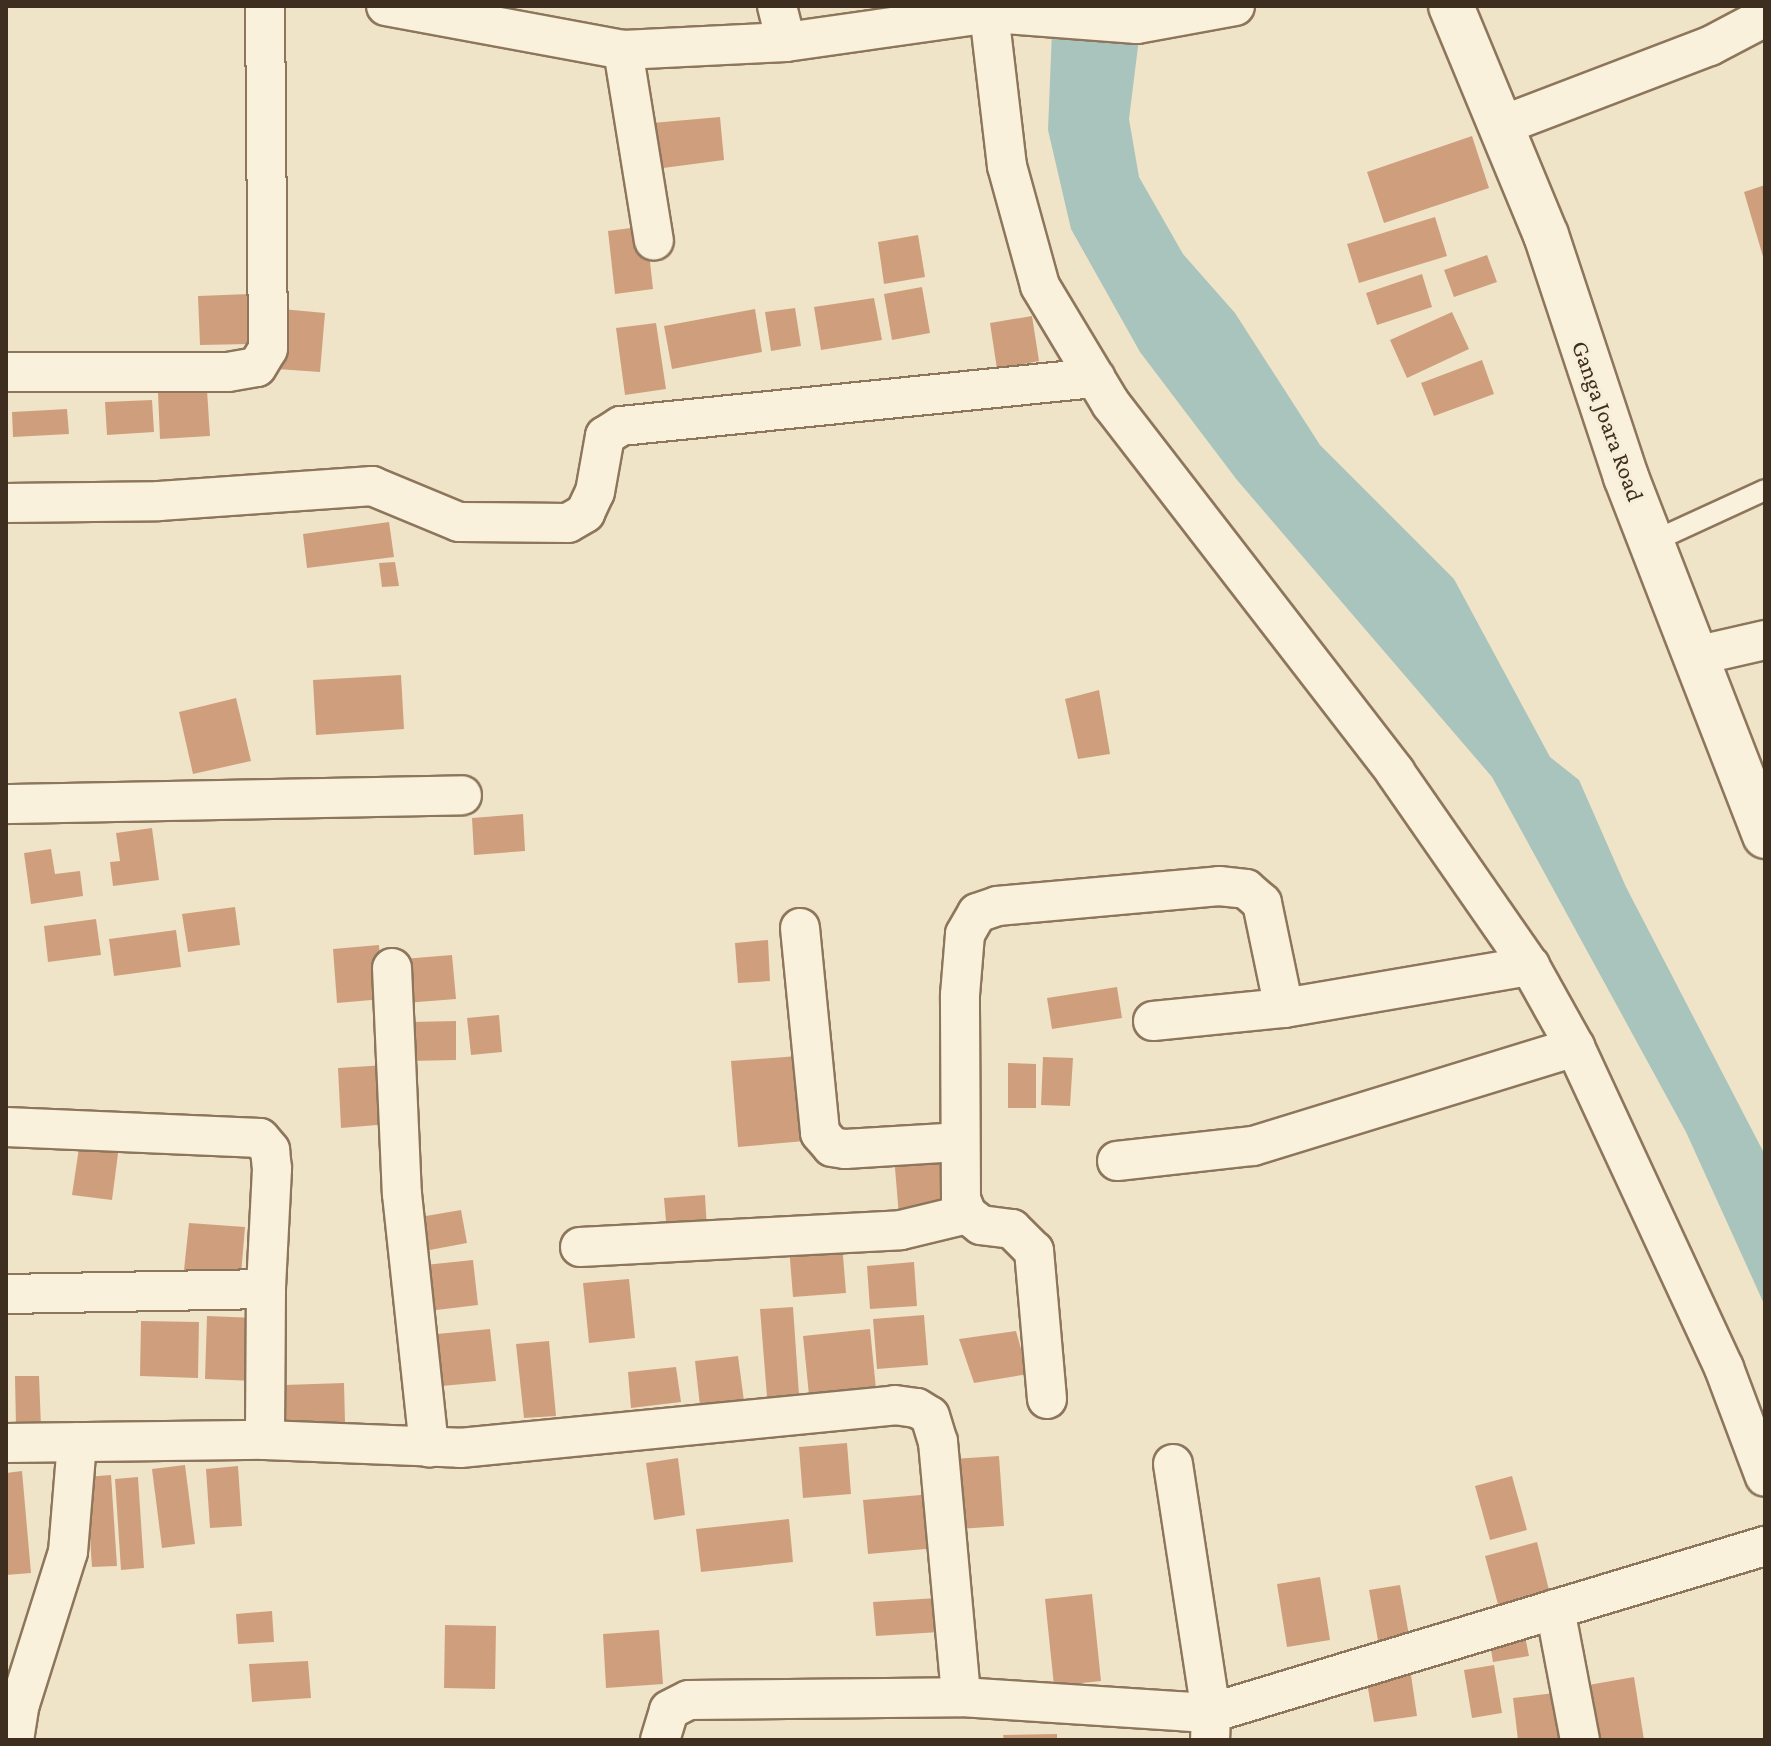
<!DOCTYPE html>
<html>
<head>
<meta charset="utf-8">
<style>
  body { margin:0 }
  #map { position:relative; width:1771px; height:1746px; overflow:hidden; background:#f0e4c8; font-family:"Crimson Pro",serif }
  div>[style] { position:absolute }
  [style*='--x'] { left:calc(var(--x)*1px); top:calc(var(--y)*1px); width:calc(var(--w)*1px); rotate:calc(var(--a)*1deg) }
  .water>* { inset:0; background:#a9c4bc }
  .building>* { inset:0; background:#cf9f7d }
  .roads { filter:drop-shadow(2px 0 #8d765c) drop-shadow(-2px 0 #8d765c) drop-shadow(0 2px #8d765c) drop-shadow(0 -2px #8d765c) }
  .lane>* { height:20px; margin:-10px; padding:0 10px; transform-origin:10px; border-radius:10px; background:#faf1dc }
  .street>* { height:38px; margin:-19px; padding:0 19px; transform-origin:19px; border-radius:19px; background:#faf1dc }
  .secondary>* { height:44px; margin:-22px; padding:0 22px; transform-origin:22px; border-radius:22px; background:#faf1dc }
  span { translate:-50% -50%; white-space:nowrap; text-align:center; line-height:1.15; -webkit-text-stroke:6px #f7eed8; paint-order:stroke }
  .street-label { font-size:24px; color:#3d2e20 }
  .frame { position:absolute; inset:0; border:8px solid #3d2e20; pointer-events:none }
</style>
</head>
<body>
<div id="map">
  <div class="water">
    <div style="clip-path:polygon(1053px 6px,1143px 6px,1129px 119px,1139px 177px,1183px 254px,1235px 313px,1320px 445px,1454px 579px,1550px 757px,1579px 780px,1626px 887px,1765px 1155px,1765px 1306px,1686px 1132px,1492px 777px,1237px 480px,1140px 352px,1071px 229px,1048px 130px)"></div>
  </div>
  <div class="building">
    <div style="clip-path:polygon(720px 117px,724px 160px,648px 170px,641px 124px)"></div>
    <div style="clip-path:polygon(1472px 136px,1489px 188px,1384px 223px,1367px 172px)"></div>
    <div style="clip-path:polygon(1765px 185px,1765px 259px,1764px 260px,1744px 192px)"></div>
    <div style="clip-path:polygon(1435px 217px,1447px 256px,1359px 283px,1347px 244px)"></div>
    <div style="clip-path:polygon(646px 226px,653px 289px,615px 294px,608px 231px)"></div>
    <div style="clip-path:polygon(918px 235px,925px 277px,884px 284px,878px 242px)"></div>
    <div style="clip-path:polygon(1487px 255px,1497px 282px,1454px 297px,1444px 270px)"></div>
    <div style="clip-path:polygon(1422px 274px,1432px 307px,1377px 325px,1366px 293px)"></div>
    <div style="clip-path:polygon(922px 287px,930px 333px,892px 340px,884px 294px)"></div>
    <div style="clip-path:polygon(249px 294px,250px 344px,200px 345px,198px 296px)"></div>
    <div style="clip-path:polygon(874px 298px,882px 340px,821px 350px,814px 307px)"></div>
    <div style="clip-path:polygon(795px 308px,801px 346px,771px 351px,765px 312px)"></div>
    <div style="clip-path:polygon(282px 309px,325px 313px,320px 372px,277px 369px)"></div>
    <div style="clip-path:polygon(755px 309px,762px 352px,672px 369px,664px 326px)"></div>
    <div style="clip-path:polygon(1452px 312px,1469px 349px,1407px 378px,1390px 340px)"></div>
    <div style="clip-path:polygon(1032px 316px,1039px 361px,997px 369px,990px 323px)"></div>
    <div style="clip-path:polygon(656px 323px,666px 389px,625px 395px,616px 328px)"></div>
    <div style="clip-path:polygon(1482px 360px,1494px 394px,1434px 416px,1421px 383px)"></div>
    <div style="clip-path:polygon(207px 390px,210px 436px,160px 439px,158px 393px)"></div>
    <div style="clip-path:polygon(152px 400px,154px 432px,107px 435px,105px 402px)"></div>
    <div style="clip-path:polygon(67px 409px,69px 434px,13px 437px,12px 412px)"></div>
    <div style="clip-path:polygon(389px 522px,394px 557px,307px 568px,303px 534px)"></div>
    <div style="clip-path:polygon(395px 562px,399px 586px,382px 587px,379px 563px)"></div>
    <div style="clip-path:polygon(401px 675px,404px 729px,316px 735px,313px 680px)"></div>
    <div style="clip-path:polygon(1099px 690px,1110px 754px,1078px 759px,1065px 699px)"></div>
    <div style="clip-path:polygon(236px 698px,251px 761px,193px 774px,179px 712px)"></div>
    <div style="clip-path:polygon(523px 814px,525px 851px,474px 855px,472px 818px)"></div>
    <div style="clip-path:polygon(152px 828px,159px 880px,113px 886px,110px 862px,120px 861px,116px 833px)"></div>
    <div style="clip-path:polygon(51px 849px,55px 874px,80px 871px,83px 896px,31px 904px,24px 853px)"></div>
    <div style="clip-path:polygon(235px 907px,240px 945px,188px 952px,182px 914px)"></div>
    <div style="clip-path:polygon(96px 919px,101px 955px,48px 962px,44px 926px)"></div>
    <div style="clip-path:polygon(176px 930px,181px 967px,114px 976px,109px 939px)"></div>
    <div style="clip-path:polygon(768px 940px,770px 981px,738px 983px,735px 943px)"></div>
    <div style="clip-path:polygon(379px 945px,383px 999px,337px 1003px,333px 949px)"></div>
    <div style="clip-path:polygon(452px 955px,456px 999px,405px 1003px,403px 959px)"></div>
    <div style="clip-path:polygon(1117px 987px,1122px 1018px,1052px 1029px,1047px 998px)"></div>
    <div style="clip-path:polygon(499px 1015px,502px 1052px,471px 1055px,467px 1018px)"></div>
    <div style="clip-path:polygon(456px 1021px,456px 1060px,410px 1061px,410px 1022px)"></div>
    <div style="clip-path:polygon(798px 1056px,805px 1141px,738px 1147px,731px 1061px)"></div>
    <div style="clip-path:polygon(1043px 1057px,1073px 1058px,1070px 1106px,1041px 1105px)"></div>
    <div style="clip-path:polygon(1008px 1063px,1036px 1064px,1036px 1108px,1008px 1108px)"></div>
    <div style="clip-path:polygon(386px 1065px,389px 1124px,341px 1128px,338px 1068px)"></div>
    <div style="clip-path:polygon(80px 1141px,119px 1146px,112px 1200px,72px 1195px)"></div>
    <div style="clip-path:polygon(940px 1152px,944px 1213px,899px 1216px,894px 1156px)"></div>
    <div style="clip-path:polygon(705px 1195px,707px 1230px,667px 1233px,664px 1198px)"></div>
    <div style="clip-path:polygon(461px 1210px,467px 1243px,419px 1252px,414px 1218px)"></div>
    <div style="clip-path:polygon(189px 1223px,245px 1227px,241px 1275px,184px 1270px)"></div>
    <div style="clip-path:polygon(842px 1243px,846px 1293px,793px 1297px,789px 1247px)"></div>
    <div style="clip-path:polygon(473px 1260px,478px 1305px,420px 1312px,415px 1266px)"></div>
    <div style="clip-path:polygon(914px 1262px,917px 1306px,870px 1309px,867px 1266px)"></div>
    <div style="clip-path:polygon(629px 1279px,635px 1338px,589px 1343px,583px 1283px)"></div>
    <div style="clip-path:polygon(793px 1307px,799px 1395px,767px 1397px,760px 1309px)"></div>
    <div style="clip-path:polygon(924px 1315px,928px 1365px,877px 1369px,873px 1319px)"></div>
    <div style="clip-path:polygon(207px 1316px,257px 1318px,255px 1381px,205px 1379px)"></div>
    <div style="clip-path:polygon(141px 1321px,199px 1322px,198px 1378px,140px 1376px)"></div>
    <div style="clip-path:polygon(490px 1329px,496px 1381px,431px 1387px,426px 1335px)"></div>
    <div style="clip-path:polygon(870px 1329px,876px 1389px,809px 1395px,803px 1336px)"></div>
    <div style="clip-path:polygon(1016px 1331px,1028px 1374px,974px 1383px,959px 1339px)"></div>
    <div style="clip-path:polygon(549px 1341px,556px 1416px,524px 1418px,516px 1344px)"></div>
    <div style="clip-path:polygon(738px 1356px,744px 1401px,700px 1406px,695px 1361px)"></div>
    <div style="clip-path:polygon(676px 1367px,681px 1402px,631px 1408px,628px 1372px)"></div>
    <div style="clip-path:polygon(15px 1376px,39px 1376px,41px 1427px,16px 1428px)"></div>
    <div style="clip-path:polygon(344px 1383px,345px 1422px,286px 1424px,284px 1385px)"></div>
    <div style="clip-path:polygon(847px 1443px,851px 1494px,803px 1498px,799px 1447px)"></div>
    <div style="clip-path:polygon(999px 1456px,1004px 1526px,958px 1529px,953px 1459px)"></div>
    <div style="clip-path:polygon(678px 1458px,685px 1515px,654px 1520px,646px 1463px)"></div>
    <div style="clip-path:polygon(185px 1465px,195px 1544px,162px 1548px,152px 1469px)"></div>
    <div style="clip-path:polygon(238px 1466px,242px 1526px,210px 1528px,206px 1469px)"></div>
    <div style="clip-path:polygon(22px 1471px,31px 1573px,6px 1575px,6px 1473px)"></div>
    <div style="clip-path:polygon(111px 1475px,117px 1566px,92px 1567px,86px 1477px)"></div>
    <div style="clip-path:polygon(1512px 1476px,1527px 1530px,1490px 1540px,1475px 1486px)"></div>
    <div style="clip-path:polygon(138px 1477px,144px 1568px,121px 1570px,115px 1479px)"></div>
    <div style="clip-path:polygon(932px 1494px,937px 1548px,868px 1554px,863px 1500px)"></div>
    <div style="clip-path:polygon(789px 1519px,793px 1562px,701px 1572px,696px 1529px)"></div>
    <div style="clip-path:polygon(1537px 1542px,1550px 1594px,1499px 1608px,1485px 1556px)"></div>
    <div style="clip-path:polygon(1320px 1577px,1330px 1640px,1287px 1647px,1277px 1584px)"></div>
    <div style="clip-path:polygon(1400px 1585px,1410px 1641px,1379px 1646px,1369px 1590px)"></div>
    <div style="clip-path:polygon(1092px 1594px,1101px 1681px,1054px 1686px,1045px 1599px)"></div>
    <div style="clip-path:polygon(937px 1598px,940px 1632px,876px 1636px,873px 1602px)"></div>
    <div style="clip-path:polygon(272px 1611px,274px 1642px,238px 1644px,236px 1614px)"></div>
    <div style="clip-path:polygon(445px 1625px,496px 1626px,495px 1689px,444px 1688px)"></div>
    <div style="clip-path:polygon(659px 1630px,663px 1684px,606px 1688px,603px 1634px)"></div>
    <div style="clip-path:polygon(1524px 1631px,1529px 1656px,1493px 1662px,1489px 1637px)"></div>
    <div style="clip-path:polygon(308px 1661px,311px 1698px,252px 1702px,249px 1664px)"></div>
    <div style="clip-path:polygon(1494px 1665px,1502px 1713px,1472px 1718px,1464px 1670px)"></div>
    <div style="clip-path:polygon(1411px 1675px,1417px 1716px,1374px 1722px,1367px 1683px)"></div>
    <div style="clip-path:polygon(1634px 1677px,1644px 1740px,1586px 1740px,1577px 1687px)"></div>
    <div style="clip-path:polygon(1562px 1692px,1567px 1740px,1518px 1740px,1513px 1698px)"></div>
    <div style="clip-path:polygon(1057px 1734px,1057px 1740px,1004px 1740px,1003px 1735px)"></div>
  </div>
  <div class="roads">
    <div class="lane">
      <div style="--x:1652;--y:542;--w:124;--a:-24.7"></div>
    </div>
    <div class="street">
      <div style="--x:386;--y:6;--w:241;--a:10.5"></div>
      <div style="--x:623;--y:50;--w:163;--a:-2.8"></div>
      <div style="--x:786;--y:42;--w:205;--a:-8.1"></div>
      <div style="--x:989;--y:13;--w:7;--a:-82"></div>
      <div style="--x:777;--y:6;--w:37;--a:76"></div>
      <div style="--x:1235;--y:6;--w:100;--a:169.6"></div>
      <div style="--x:1137;--y:24;--w:148;--a:-175.7"></div>
      <div style="--x:989;--y:13;--w:154;--a:83.3"></div>
      <div style="--x:1007;--y:166;--w:124;--a:74.6"></div>
      <div style="--x:1040;--y:286;--w:138;--a:59"></div>
      <div style="--x:1111;--y:404;--w:465;--a:52.3"></div>
      <div style="--x:1395;--y:772;--w:236;--a:55.2"></div>
      <div style="--x:1530;--y:966;--w:93;--a:60.9"></div>
      <div style="--x:1575;--y:1047;--w:354;--a:65.1"></div>
      <div style="--x:1724;--y:1368;--w:116;--a:69.4"></div>
      <div style="--x:623;--y:50;--w:193;--a:80.8"></div>
      <div style="--x:1503;--y:125;--w:222;--a:-20.9"></div>
      <div style="--x:1710;--y:46;--w:62;--a:-27.8"></div>
      <div style="--x:6;--y:372;--w:222;--a:0"></div>
      <div style="--x:228;--y:372;--w:29;--a:-10"></div>
      <div style="--x:257;--y:367;--w:21;--a:-59"></div>
      <div style="--x:268;--y:349;--w:343;--a:-90.5"></div>
      <div style="--x:6;--y:503;--w:153;--a:-0.7"></div>
      <div style="--x:159;--y:501;--w:214;--a:-4"></div>
      <div style="--x:372;--y:486;--w:94;--a:22.5"></div>
      <div style="--x:459;--y:522;--w:109;--a:0.5"></div>
      <div style="--x:568;--y:523;--w:20;--a:-30"></div>
      <div style="--x:585;--y:513;--w:23;--a:-65"></div>
      <div style="--x:595;--y:492;--w:57;--a:-79.9"></div>
      <div style="--x:605;--y:436;--w:19;--a:-32"></div>
      <div style="--x:621;--y:426;--w:477;--a:-5.8"></div>
      <div style="--x:1695;--y:656;--w:72;--a:-12.9"></div>
      <div style="--x:6;--y:804;--w:456;--a:-1.1"></div>
      <div style="--x:800;--y:928;--w:206;--a:84.4"></div>
      <div style="--x:820;--y:1133;--w:18;--a:49"></div>
      <div style="--x:832;--y:1147;--w:13;--a:9"></div>
      <div style="--x:845;--y:1149;--w:113;--a:-3.5"></div>
      <div style="--x:392;--y:968;--w:226;--a:87.5"></div>
      <div style="--x:402;--y:1194;--w:255;--a:83.9"></div>
      <div style="--x:1153;--y:1021;--w:132;--a:-5.7"></div>
      <div style="--x:1284;--y:1008;--w:250;--a:-9.7"></div>
      <div style="--x:6;--y:1127;--w:254;--a:2.5"></div>
      <div style="--x:260;--y:1138;--w:16;--a:50"></div>
      <div style="--x:270;--y:1150;--w:19;--a:84"></div>
      <div style="--x:272;--y:1169;--w:120;--a:92.9"></div>
      <div style="--x:1117;--y:1161;--w:137;--a:-6.3"></div>
      <div style="--x:1253;--y:1146;--w:337;--a:-17.1"></div>
      <div style="--x:580;--y:1247;--w:321;--a:-3"></div>
      <div style="--x:901;--y:1230;--w:68;--a:-13.6"></div>
      <div style="--x:6;--y:1294;--w:260;--a:-1.1"></div>
      <div style="--x:266;--y:1289;--w:151;--a:90.4"></div>
      <div style="--x:1047;--y:1399;--w:149;--a:-95"></div>
      <div style="--x:1034;--y:1251;--w:31;--a:-135"></div>
      <div style="--x:1012;--y:1229;--w:31;--a:-173"></div>
      <div style="--x:981;--y:1225;--w:18;--a:-142"></div>
      <div style="--x:967;--y:1214;--w:16;--a:-112"></div>
      <div style="--x:961;--y:1199;--w:204;--a:-90.3"></div>
      <div style="--x:960;--y:995;--w:61;--a:-85.3"></div>
      <div style="--x:965;--y:934;--w:24;--a:-60"></div>
      <div style="--x:977;--y:913;--w:21;--a:-19"></div>
      <div style="--x:997;--y:906;--w:223;--a:-5.1"></div>
      <div style="--x:1219;--y:886;--w:27;--a:6"></div>
      <div style="--x:1246;--y:889;--w:21;--a:41"></div>
      <div style="--x:1262;--y:903;--w:107;--a:78.2"></div>
      <div style="--x:6;--y:1443;--w:259;--a:-0.7"></div>
      <div style="--x:265;--y:1440;--w:195;--a:2.3"></div>
      <div style="--x:460;--y:1448;--w:437;--a:-5.6"></div>
      <div style="--x:895;--y:1405;--w:22;--a:8"></div>
      <div style="--x:917;--y:1408;--w:15;--a:32"></div>
      <div style="--x:930;--y:1416;--w:27;--a:73"></div>
      <div style="--x:938;--y:1442;--w:256;--a:84.8"></div>
      <div style="--x:1173;--y:1464;--w:252;--a:81.3"></div>
      <div style="--x:1211;--y:1713;--w:27;--a:92"></div>
      <div style="--x:1555;--y:1609;--w:133;--a:79.2"></div>
      <div style="--x:14;--y:1740;--w:36;--a:-81"></div>
      <div style="--x:20;--y:1704;--w:159;--a:-72.5"></div>
      <div style="--x:68;--y:1552;--w:110;--a:-85.3"></div>
      <div style="--x:660;--y:1740;--w:31;--a:-73"></div>
      <div style="--x:669;--y:1710;--w:22;--a:-27"></div>
      <div style="--x:689;--y:1700;--w:272;--a:-0.6"></div>
      <div style="--x:961;--y:1697;--w:251;--a:3.7"></div>
      <div style="--x:1211;--y:1713;--w:579;--a:-16.78"></div>
    </div>
    <div class="secondary">
      <div style="--x:1451;--y:6;--w:248;--a:67.5"></div>
      <div style="--x:1546;--y:235;--w:255;--a:71.7"></div>
      <div style="--x:1626;--y:477;--w:385;--a:68.8"></div>
    </div>
  </div>
  <div class="street-label">
    <span style="left:1608px;top:421px;rotate:70deg">Ganga Joara Road</span>
  </div>
  <div class="frame"></div>
</div>
</body>
</html>
